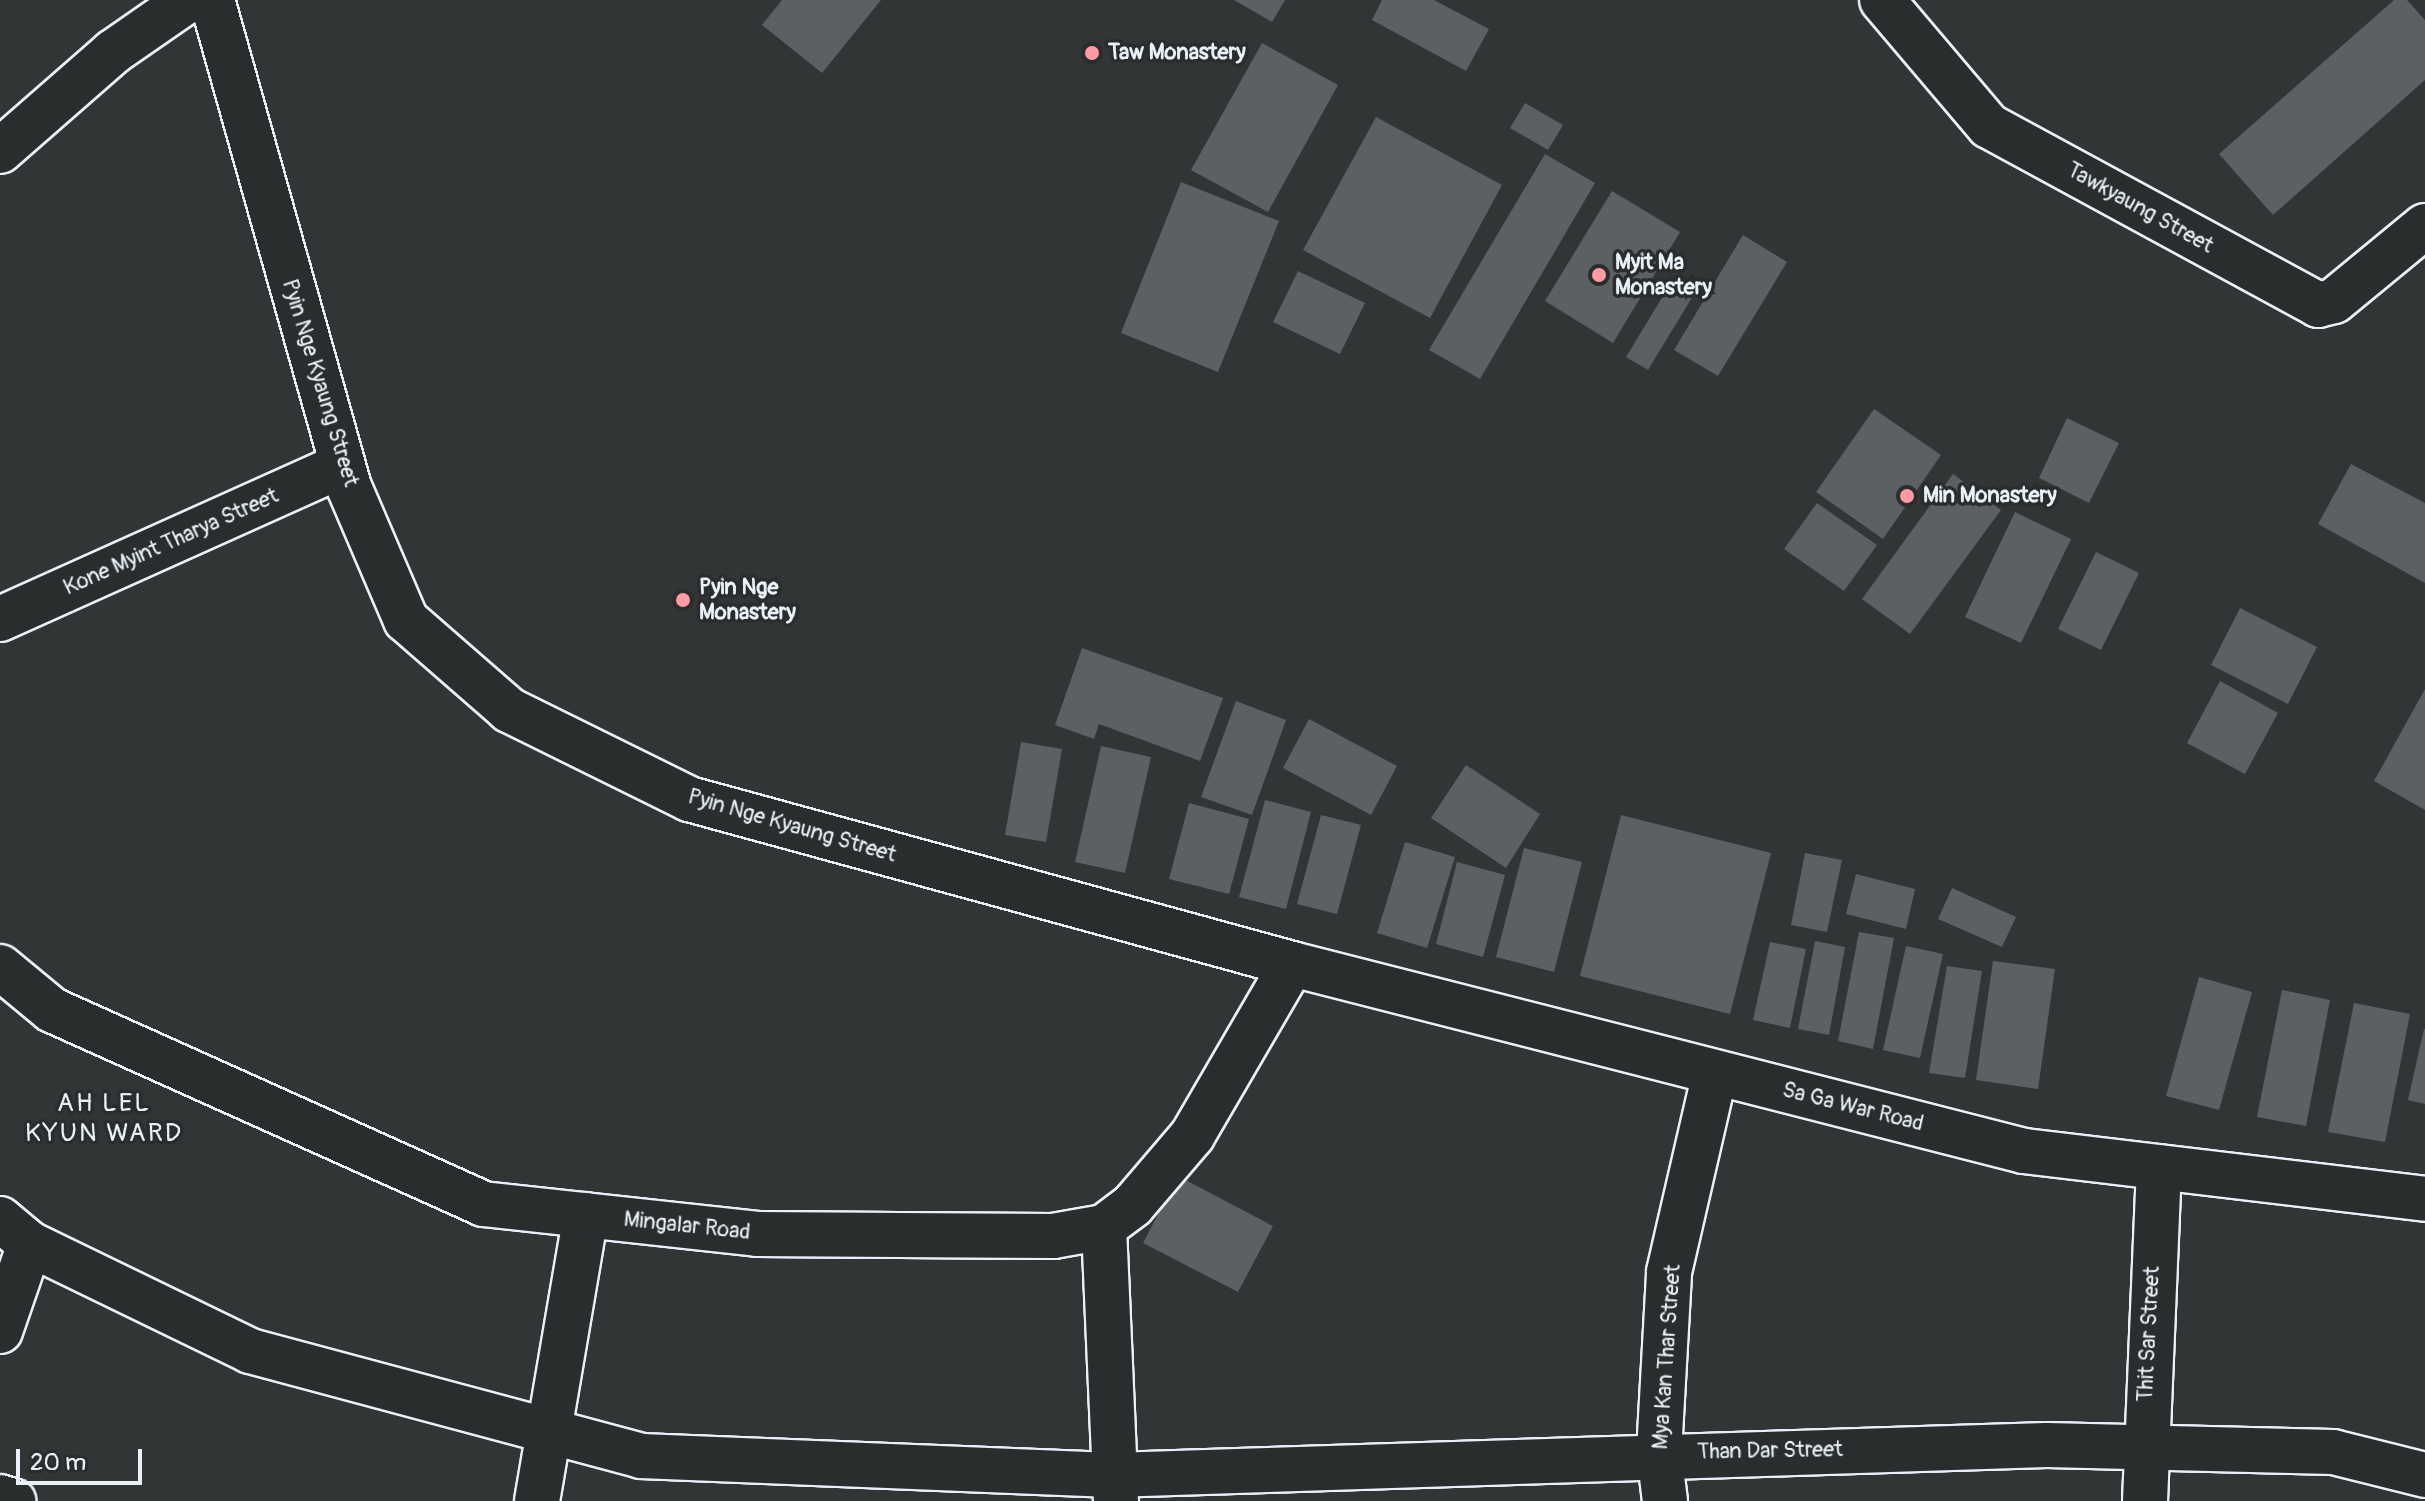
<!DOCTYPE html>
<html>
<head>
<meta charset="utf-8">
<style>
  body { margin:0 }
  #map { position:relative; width:2425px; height:1501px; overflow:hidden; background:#323536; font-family:Pangolin,sans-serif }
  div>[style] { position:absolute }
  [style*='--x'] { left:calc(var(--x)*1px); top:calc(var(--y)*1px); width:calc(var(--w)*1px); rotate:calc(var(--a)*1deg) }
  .building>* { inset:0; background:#5c6063 }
  .roads { filter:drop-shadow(2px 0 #e8f1f8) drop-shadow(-2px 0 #e8f1f8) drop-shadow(0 2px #e8f1f8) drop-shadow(0 -2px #e8f1f8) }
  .minor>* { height:44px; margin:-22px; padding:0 22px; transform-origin:22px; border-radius:22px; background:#2a2d2e }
  .major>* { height:44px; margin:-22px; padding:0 22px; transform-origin:22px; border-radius:22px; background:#2a2d2e }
  .dots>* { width:22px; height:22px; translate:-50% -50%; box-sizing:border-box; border:4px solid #2a2d2e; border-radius:50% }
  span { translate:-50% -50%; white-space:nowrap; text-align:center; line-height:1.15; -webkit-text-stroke:7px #2a2d2e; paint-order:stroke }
  .poi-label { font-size:22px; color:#e8f1f8; font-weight:700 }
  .left { translate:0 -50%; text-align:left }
  .street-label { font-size:22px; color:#e8f1f8 }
  .quarter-label { font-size:26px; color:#e8f1f8; letter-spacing:2px }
  .scale { position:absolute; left:16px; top:1449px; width:126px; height:36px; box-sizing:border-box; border:4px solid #e8f1f8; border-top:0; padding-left:10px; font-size:24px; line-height:28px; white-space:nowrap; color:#e8f1f8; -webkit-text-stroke:6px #2a2d2e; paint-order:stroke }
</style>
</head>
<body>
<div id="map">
  <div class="building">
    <div style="clip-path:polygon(782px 0,881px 0,822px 73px,762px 25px)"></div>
    <div style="clip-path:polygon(1234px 0,1285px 0,1272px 22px)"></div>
    <div style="clip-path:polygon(1382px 0,1434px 0,1489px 29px,1466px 71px,1372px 20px)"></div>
    <div style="clip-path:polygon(2394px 0,2407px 0,2425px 20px,2425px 80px,2273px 215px,2219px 154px)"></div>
    <div style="clip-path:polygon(1262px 43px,1338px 85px,1268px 212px,1191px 170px)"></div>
    <div style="clip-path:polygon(1525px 103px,1563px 125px,1548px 150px,1510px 128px)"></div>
    <div style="clip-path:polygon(1376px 117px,1502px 185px,1430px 318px,1303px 250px)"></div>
    <div style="clip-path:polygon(1545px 154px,1595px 183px,1480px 379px,1429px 350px)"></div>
    <div style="clip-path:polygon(1181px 182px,1279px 221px,1218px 372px,1121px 333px)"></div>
    <div style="clip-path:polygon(1612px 191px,1680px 232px,1613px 343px,1545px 301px)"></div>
    <div style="clip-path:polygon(1743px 235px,1787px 262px,1718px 376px,1674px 350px)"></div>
    <div style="clip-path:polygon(1298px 271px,1365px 303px,1340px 354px,1273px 322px)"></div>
    <div style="clip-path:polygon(1674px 278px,1696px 291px,1648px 370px,1626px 357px)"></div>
    <div style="clip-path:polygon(1874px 409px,1941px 455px,1883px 539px,1816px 492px)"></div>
    <div style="clip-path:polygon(2067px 418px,2119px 443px,2089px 503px,2039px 478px)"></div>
    <div style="clip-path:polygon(2351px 464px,2425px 503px,2425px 583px,2318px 524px)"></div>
    <div style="clip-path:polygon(1953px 474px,2001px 510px,1910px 634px,1862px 599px)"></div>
    <div style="clip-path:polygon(1817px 503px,1877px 545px,1844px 591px,1784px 549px)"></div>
    <div style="clip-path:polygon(2015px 512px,2071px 539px,2021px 643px,1965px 617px)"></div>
    <div style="clip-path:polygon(2096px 552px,2139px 573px,2101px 650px,2058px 629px)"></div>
    <div style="clip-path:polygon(2240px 608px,2317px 647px,2288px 704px,2211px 665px)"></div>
    <div style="clip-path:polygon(1082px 648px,1223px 698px,1200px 761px,1099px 724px,1094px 739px,1055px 725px)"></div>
    <div style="clip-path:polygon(2220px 681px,2278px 713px,2245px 774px,2187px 743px)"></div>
    <div style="clip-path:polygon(2425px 689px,2425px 810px,2374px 781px)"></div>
    <div style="clip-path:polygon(1236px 701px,1286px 720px,1252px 815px,1201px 797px)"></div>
    <div style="clip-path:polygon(1309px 719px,1397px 766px,1371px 815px,1283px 768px)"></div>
    <div style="clip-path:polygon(1021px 742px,1062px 749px,1046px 842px,1005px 835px)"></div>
    <div style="clip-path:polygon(1101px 746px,1151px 757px,1125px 873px,1075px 862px)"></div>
    <div style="clip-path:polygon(1466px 765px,1540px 814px,1506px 868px,1431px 818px)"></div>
    <div style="clip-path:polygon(1265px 800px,1311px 812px,1286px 909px,1239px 897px)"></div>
    <div style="clip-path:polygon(1189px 803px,1249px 819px,1229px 894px,1169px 879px)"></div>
    <div style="clip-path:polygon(1321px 815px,1361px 825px,1337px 914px,1297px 904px)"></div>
    <div style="clip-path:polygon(1621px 815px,1771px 853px,1730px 1014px,1580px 976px)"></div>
    <div style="clip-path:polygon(1405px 842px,1455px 857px,1427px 948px,1377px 933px)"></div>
    <div style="clip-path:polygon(1524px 848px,1582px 862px,1554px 972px,1496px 957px)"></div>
    <div style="clip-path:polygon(1805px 853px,1842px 860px,1827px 932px,1791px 925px)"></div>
    <div style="clip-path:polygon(1457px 862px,1505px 875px,1483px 957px,1436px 944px)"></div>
    <div style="clip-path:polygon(1856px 874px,1915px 889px,1906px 929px,1846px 914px)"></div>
    <div style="clip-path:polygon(1952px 888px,2016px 917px,2002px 947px,1938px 919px)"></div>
    <div style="clip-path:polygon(1859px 932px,1894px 938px,1873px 1049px,1838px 1041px)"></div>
    <div style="clip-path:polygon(1815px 941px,1845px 947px,1829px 1035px,1798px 1029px)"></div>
    <div style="clip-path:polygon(1770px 942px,1806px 949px,1790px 1028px,1753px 1020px)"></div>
    <div style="clip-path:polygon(1906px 946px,1943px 954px,1920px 1058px,1883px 1050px)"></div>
    <div style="clip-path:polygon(1993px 961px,2055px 969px,2038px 1089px,1976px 1080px)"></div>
    <div style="clip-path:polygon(1947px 966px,1982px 971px,1965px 1078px,1929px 1073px)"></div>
    <div style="clip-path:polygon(2199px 977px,2252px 992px,2219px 1110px,2166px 1096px)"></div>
    <div style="clip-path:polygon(2282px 990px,2330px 1000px,2306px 1126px,2257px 1117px)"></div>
    <div style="clip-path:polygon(2354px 1003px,2410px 1014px,2385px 1142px,2328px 1132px)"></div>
    <div style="clip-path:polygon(2424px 1029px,2425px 1029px,2425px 1104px,2408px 1100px)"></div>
    <div style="clip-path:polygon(1178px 1176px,1273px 1226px,1238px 1292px,1143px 1243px)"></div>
  </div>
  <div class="roads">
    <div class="minor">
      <div style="--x:212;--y:0;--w:506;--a:74.29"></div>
      <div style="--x:349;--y:487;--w:145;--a:66.8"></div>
      <div style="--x:406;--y:620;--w:137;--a:41.1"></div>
      <div style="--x:509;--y:710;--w:201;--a:26.3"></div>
      <div style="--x:689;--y:799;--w:625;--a:15.3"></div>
      <div style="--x:1882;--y:0;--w:165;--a:49.7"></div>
      <div style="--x:1989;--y:126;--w:375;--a:28.5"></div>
      <div style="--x:2318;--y:305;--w:16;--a:-14"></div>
      <div style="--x:2334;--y:301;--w:118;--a:-39.5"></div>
      <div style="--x:0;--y:151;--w:150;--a:-41.2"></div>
      <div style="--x:113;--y:52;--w:91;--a:-34.7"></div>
      <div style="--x:0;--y:619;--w:375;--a:-24.2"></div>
      <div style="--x:0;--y:1219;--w:39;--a:40"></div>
      <div style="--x:30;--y:1244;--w:245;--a:25.9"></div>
      <div style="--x:250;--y:1351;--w:405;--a:15"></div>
      <div style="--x:641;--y:1456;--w:471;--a:2.3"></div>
      <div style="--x:1112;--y:1475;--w:935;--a:-1.84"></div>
      <div style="--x:2047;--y:1445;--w:286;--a:1.4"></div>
      <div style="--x:2333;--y:1452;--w:95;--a:14"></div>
      <div style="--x:1104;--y:1227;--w:274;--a:87.5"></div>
      <div style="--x:0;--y:1331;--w:92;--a:-71"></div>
      <div style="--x:0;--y:1497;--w:14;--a:17"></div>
      <div style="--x:537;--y:1501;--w:290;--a:-80.3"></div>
      <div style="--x:1665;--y:1501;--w:48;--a:-97.1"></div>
      <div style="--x:1659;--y:1453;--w:181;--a:-86.8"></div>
      <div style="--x:1669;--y:1272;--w:204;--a:-77"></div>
      <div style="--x:2145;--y:1501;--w:334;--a:-87.6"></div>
    </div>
    <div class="major">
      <div style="--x:0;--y:967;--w:67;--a:39.6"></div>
      <div style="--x:52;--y:1010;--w:473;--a:24.2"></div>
      <div style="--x:483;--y:1204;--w:276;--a:6.2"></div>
      <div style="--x:757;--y:1234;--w:296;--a:0.4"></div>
      <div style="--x:1053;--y:1236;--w:52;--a:-10"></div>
      <div style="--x:1104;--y:1227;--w:36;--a:-37"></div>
      <div style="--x:1133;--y:1205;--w:91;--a:-49.5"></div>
      <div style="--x:1192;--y:1136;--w:199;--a:-59.8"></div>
      <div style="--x:1292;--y:964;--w:756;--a:14.33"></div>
      <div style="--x:2024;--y:1151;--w:404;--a:6.8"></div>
    </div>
  </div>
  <div class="dots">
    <div style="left:1092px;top:53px;background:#ff9aa2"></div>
    <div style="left:1599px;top:275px;background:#ff9aa2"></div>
    <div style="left:1907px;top:496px;background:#ff9aa2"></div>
    <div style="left:683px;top:600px;background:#ff9aa2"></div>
  </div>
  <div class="poi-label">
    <span class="left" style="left:1108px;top:53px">Taw Monastery</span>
    <span class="left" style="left:1615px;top:275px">Myit Ma<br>Monastery</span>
    <span class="left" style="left:1923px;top:496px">Min Monastery</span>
    <span class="left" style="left:699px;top:600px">Pyin Nge<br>Monastery</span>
  </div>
  <div class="street-label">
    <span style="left:2140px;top:208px;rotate:29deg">Tawkyaung Street</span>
    <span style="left:320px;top:383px;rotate:73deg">Pyin Nge Kyaung Street</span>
    <span style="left:171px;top:542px;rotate:-24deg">Kone Myint Tharya Street</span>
    <span style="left:792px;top:826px;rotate:16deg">Pyin Nge Kyaung Street</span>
    <span style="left:1853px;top:1107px;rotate:14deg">Sa Ga War Road</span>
    <span style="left:687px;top:1226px;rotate:6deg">Mingalar Road</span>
    <span style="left:2149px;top:1334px;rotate:-87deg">Thit Sar Street</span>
    <span style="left:1667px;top:1357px;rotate:-86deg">Mya Kan Thar Street</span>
    <span style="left:1770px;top:1451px;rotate:-1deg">Than Dar Street</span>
  </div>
  <div class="quarter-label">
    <span style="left:104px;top:1119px">AH LEL<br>KYUN WARD</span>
  </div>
  <div class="scale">20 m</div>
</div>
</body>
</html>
